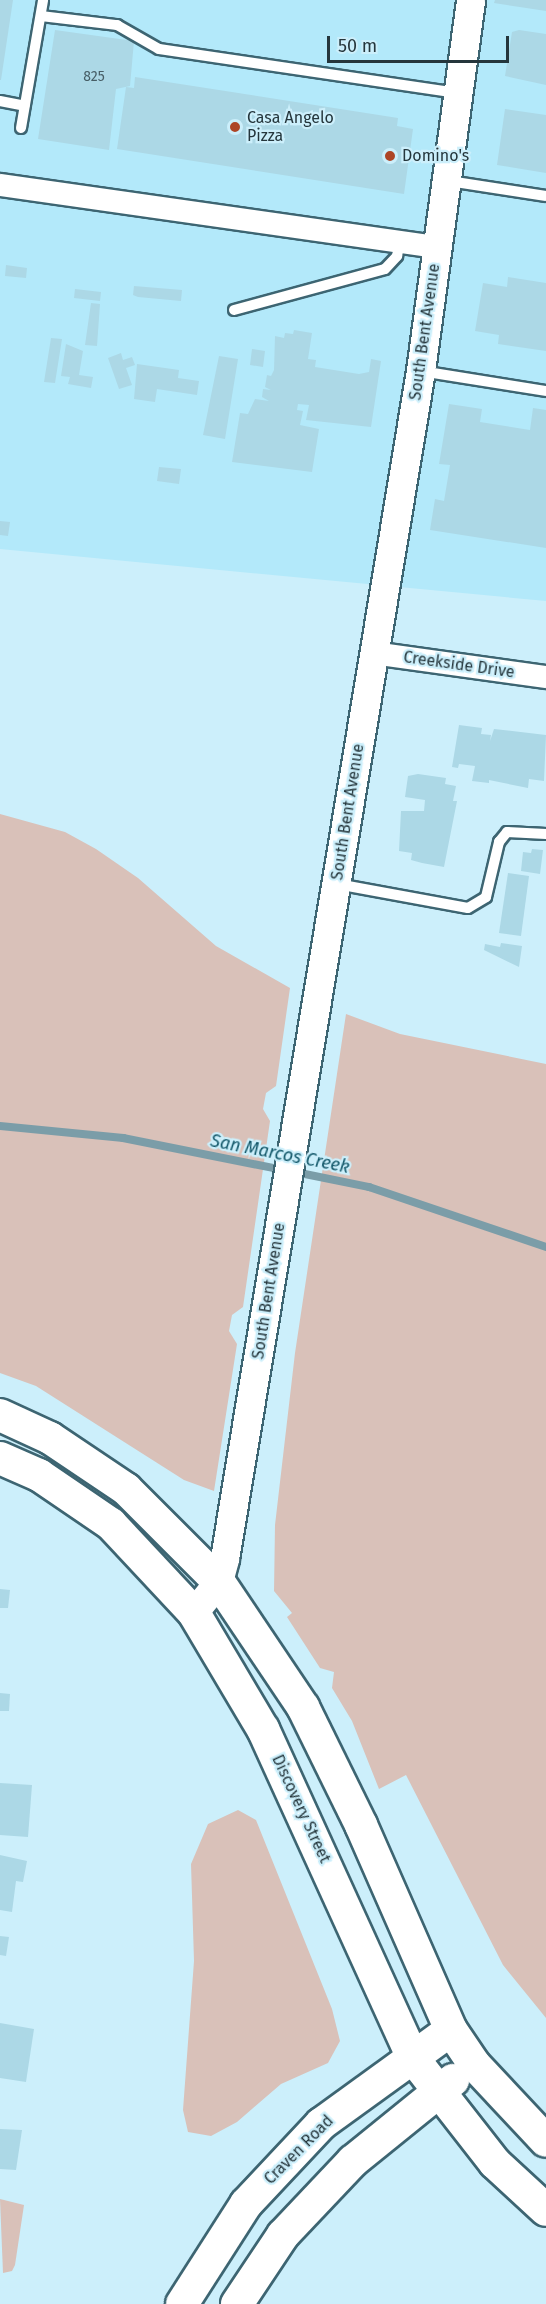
<!DOCTYPE html>
<html>
<head>
<meta charset="utf-8">
<style>
  body { margin:0 }
  #map { position:relative; width:546px; height:2304px; overflow:hidden; background:#cceffb; font-family:"Fira Sans",sans-serif }
  div>[style] { position:absolute }
  [style*='--x'] { left:calc(var(--x)*1px); top:calc(var(--y)*1px); width:calc(var(--w)*1px); rotate:calc(var(--a)*1deg) }
  .built>* { inset:0; background:#b3e9fa }
  .green>* { inset:0; background:#d9c1b9 }
  .stream>* { height:8px; margin:-4px; padding:0 4px; transform-origin:4px; border-radius:4px; background:#7b9da8 }
  .building>* { inset:0; background:#acd8e6 }
  .roads { filter:drop-shadow(2px 0 #3d6572) drop-shadow(-2px 0 #3d6572) drop-shadow(0 2px #3d6572) drop-shadow(0 -2px #3d6572) }
  .service>* { height:10px; margin:-5px; padding:0 5px; transform-origin:5px; border-radius:5px; background:#fff }
  .minor>* { height:22px; margin:-11px; padding:0 11px; transform-origin:11px; border-radius:11px; background:#fff }
  .tertiary>* { height:28px; margin:-14px; padding:0 14px; transform-origin:14px; border-radius:14px; background:#fff }
  .secondary>* { height:32px; margin:-16px; padding:0 16px; transform-origin:16px; border-radius:16px; background:#fff }
  .dots>* { width:16px; height:16px; translate:-50% -50%; box-sizing:border-box; border:3px solid #cceffb; border-radius:50% }
  span { translate:-50% -50%; white-space:nowrap; text-align:center; line-height:1.15; -webkit-text-stroke:4.5px #cceffb; paint-order:stroke }
  .number-label { font-size:14px; color:#475e66 }
  .number-label span { -webkit-text-stroke-width:0 }
  .poi-label { font-size:16px; color:#25363c }
  .left { translate:0 -50%; text-align:left }
  .street-label { font-size:16px; color:#25363c }
  .water-label { font-size:18px; color:#13586a; font-style:italic }
  .scale { position:absolute; left:327px; top:36px; width:182px; height:27px; box-sizing:border-box; border:3px solid #25363c; border-top:0; padding-left:8px; font-size:18px; line-height:21px; white-space:nowrap; color:#25363c; -webkit-text-stroke:4px #cceffb; paint-order:stroke }
</style>
</head>
<body>
<div id="map">
  <div class="built">
    <div style="clip-path:polygon(0 0,546px 0,546px 601px,0 549px)"></div>
  </div>
  <div class="green">
    <div style="clip-path:polygon(0 814px,65px 832px,96px 849px,138px 878px,216px 946px,290px 988px,276px 1086px,266px 1093px,263px 1109px,270px 1121px,243px 1307px,232px 1315px,229px 1331px,237px 1344px,214px 1491px,184px 1480px,36px 1386px,0 1373px)"></div>
    <div style="clip-path:polygon(346px 1014px,400px 1034px,546px 1064px,546px 2018px,503px 1965px,406px 1775px,379px 1789px,352px 1721px,332px 1688px,334px 1672px,320px 1668px,287px 1617px,292px 1613px,274px 1591px,275px 1525px,295px 1353px)"></div>
    <div style="clip-path:polygon(238px 1810px,256px 1820px,332px 2009px,340px 2041px,328px 2063px,281px 2084px,237px 2122px,211px 2136px,188px 2132px,183px 2110px,194px 1961px,191px 1864px,208px 1824px)"></div>
    <div style="clip-path:polygon(0 2199px,24px 2205px,15px 2265px,12px 2271px,3px 2273px)"></div>
  </div>
  <div class="stream">
    <div style="--x:0;--y:1126;--w:124;--a:5.6"></div>
    <div style="--x:123;--y:1138;--w:163;--a:11.3"></div>
    <div style="--x:295;--y:1172;--w:76;--a:11.5"></div>
    <div style="--x:369;--y:1187;--w:187;--a:18.7"></div>
  </div>
  <div class="building">
    <div style="clip-path:polygon(0 0,13px 0,1px 80px,0 80px)"></div>
    <div style="clip-path:polygon(495px 0,546px 0,546px 11px,494px 3px)"></div>
    <div style="clip-path:polygon(55px 30px,134px 41px,130px 86px,116px 89px,109px 150px,38px 139px)"></div>
    <div style="clip-path:polygon(519px 30px,546px 34px,546px 85px,505px 76px,512px 32px)"></div>
    <div style="clip-path:polygon(135px 77px,398px 118px,397px 126px,413px 129px,404px 194px,117px 149px,126px 87px,134px 88px)"></div>
    <div style="clip-path:polygon(505px 109px,546px 115px,546px 173px,497px 165px)"></div>
    <div style="clip-path:polygon(6px 265px,27px 268px,26px 278px,5px 276px)"></div>
    <div style="clip-path:polygon(508px 277px,546px 283px,546px 351px,498px 344px,499px 335px,475px 331px,483px 283px,507px 287px)"></div>
    <div style="clip-path:polygon(134px 286px,182px 290px,181px 301px,138px 297px,133px 295px)"></div>
    <div style="clip-path:polygon(75px 289px,101px 292px,100px 301px,74px 298px)"></div>
    <div style="clip-path:polygon(91px 303px,100px 304px,97px 346px,85px 345px)"></div>
    <div style="clip-path:polygon(294px 330px,312px 333px,308px 359px,316px 360px,315px 367px,359px 374px,369px 372px,371px 359px,381px 361px,371px 427px,306px 420px,309px 405px,298px 404px,297px 410px,303px 411px,300px 425px,319px 429px,312px 472px,232px 462px,240px 413px,248px 414px,255px 399px,269px 401px,262px 397px,263px 389px,271px 390px,265px 387px,267px 375px,271px 376px,274px 370px,275px 336px,284px 338px,285px 333px,293px 334px)"></div>
    <div style="clip-path:polygon(51px 338px,62px 339px,55px 383px,44px 382px)"></div>
    <div style="clip-path:polygon(66px 344px,83px 351px,79px 375px,93px 377px,91px 388px,68px 384px,70px 377px,61px 376px)"></div>
    <div style="clip-path:polygon(252px 349px,265px 351px,263px 367px,250px 365px)"></div>
    <div style="clip-path:polygon(121px 353px,123px 360px,132px 357px,135px 365px,126px 368px,132px 385px,119px 389px,108px 358px)"></div>
    <div style="clip-path:polygon(219px 356px,238px 359px,225px 439px,203px 435px)"></div>
    <div style="clip-path:polygon(137px 364px,179px 370px,178px 378px,199px 381px,197px 395px,157px 389px,155px 402px,134px 399px)"></div>
    <div style="clip-path:polygon(449px 404px,482px 409px,480px 422px,530px 430px,533px 408px,546px 410px,546px 548px,430px 530px,435px 499px,444px 501px,450px 465px,439px 464px)"></div>
    <div style="clip-path:polygon(159px 467px,181px 469px,179px 484px,157px 481px)"></div>
    <div style="clip-path:polygon(0 521px,10px 522px,8px 536px,0 535px)"></div>
    <div style="clip-path:polygon(459px 725px,482px 728px,481px 734px,491px 735px,490px 741px,494px 729px,546px 735px,544px 781px,529px 779px,528px 788px,489px 780px,489px 783px,472px 781px,475px 766px,459px 764px,458px 768px,452px 767px)"></div>
    <div style="clip-path:polygon(418px 774px,446px 778px,445px 784px,456px 786px,453px 801px,457px 801px,444px 867px,422px 863px,411px 860px,412px 853px,399px 851px,401px 811px,424px 811px,425px 800px,405px 797px,408px 776px)"></div>
    <div style="clip-path:polygon(532px 849px,543px 850px,540px 874px,521px 871px,523px 852px,531px 853px)"></div>
    <div style="clip-path:polygon(508px 873px,529px 876px,521px 936px,499px 933px)"></div>
    <div style="clip-path:polygon(501px 943px,522px 946px,519px 967px,484px 950px,485px 944px,500px 947px)"></div>
    <div style="clip-path:polygon(0 1589px,10px 1590px,8px 1608px,0 1608px)"></div>
    <div style="clip-path:polygon(0 1693px,10px 1694px,9px 1711px,0 1711px)"></div>
    <div style="clip-path:polygon(0 1783px,32px 1785px,28px 1837px,0 1835px)"></div>
    <div style="clip-path:polygon(0 1855px,27px 1861px,23px 1882px,16px 1881px,12px 1912px,0 1910px)"></div>
    <div style="clip-path:polygon(0 1936px,9px 1937px,6px 1956px,0 1955px)"></div>
    <div style="clip-path:polygon(0 2023px,34px 2029px,26px 2082px,0 2078px)"></div>
    <div style="clip-path:polygon(0 2129px,22px 2130px,16px 2170px,0 2169px)"></div>
  </div>
  <div class="roads">
    <div class="service">
      <div style="--x:41;--y:16;--w:77;--a:6.8"></div>
      <div style="--x:117;--y:25;--w:48;--a:29.7"></div>
      <div style="--x:159;--y:49;--w:300;--a:8.4"></div>
      <div style="--x:0;--y:101;--w:25;--a:11"></div>
      <div style="--x:21;--y:128;--w:130;--a:-80.2"></div>
      <div style="--x:449;--y:181;--w:98;--a:8.8"></div>
      <div style="--x:234;--y:310;--w:156;--a:-15.2"></div>
      <div style="--x:385;--y:269;--w:18;--a:-47"></div>
      <div style="--x:397;--y:256;--w:14;--a:-78"></div>
      <div style="--x:421;--y:371;--w:127;--a:9.1"></div>
      <div style="--x:337;--y:884;--w:133;--a:10.4"></div>
      <div style="--x:468;--y:908;--w:21;--a:-31"></div>
      <div style="--x:486;--y:897;--w:57;--a:-76.7"></div>
      <div style="--x:499;--y:842;--w:13;--a:-51"></div>
      <div style="--x:507;--y:832;--w:39;--a:3"></div>
    </div>
    <div class="minor">
      <div style="--x:0;--y:185;--w:441;--a:8.1"></div>
      <div style="--x:373;--y:653;--w:175;--a:7.9"></div>
    </div>
    <div class="tertiary">
      <div style="--x:194;--y:1613;--w:40;--a:-51"></div>
      <div style="--x:219;--y:1582;--w:24;--a:-75"></div>
      <div style="--x:225;--y:1559;--w:1204;--a:-80.63"></div>
      <div style="--x:421;--y:371;--w:374;--a:-82.3"></div>
    </div>
    <div class="secondary">
      <div style="--x:0;--y:1415;--w:55;--a:24.7"></div>
      <div style="--x:50;--y:1438;--w:92;--a:33.9"></div>
      <div style="--x:126;--y:1489;--w:132;--a:45"></div>
      <div style="--x:219;--y:1582;--w:151;--a:56.1"></div>
      <div style="--x:303;--y:1707;--w:131;--a:63.8"></div>
      <div style="--x:361;--y:1825;--w:224;--a:66.3"></div>
      <div style="--x:451;--y:2030;--w:41;--a:55.9"></div>
      <div style="--x:474;--y:2064;--w:105;--a:46.9"></div>
      <div style="--x:0;--y:1458;--w:43;--a:23.6"></div>
      <div style="--x:39;--y:1475;--w:87;--a:34.2"></div>
      <div style="--x:111;--y:1524;--w:122;--a:47"></div>
      <div style="--x:194;--y:1613;--w:135;--a:59.3"></div>
      <div style="--x:263;--y:1729;--w:362;--a:65.5"></div>
      <div style="--x:413;--y:2058;--w:133;--a:52"></div>
      <div style="--x:495;--y:2163;--w:69;--a:42.7"></div>
      <div style="--x:182;--y:2304;--w:119;--a:-57.4"></div>
      <div style="--x:246;--y:2204;--w:110;--a:-46.8"></div>
      <div style="--x:321;--y:2124;--w:160;--a:-35.9"></div>
      <div style="--x:237;--y:2304;--w:83;--a:-56.3"></div>
      <div style="--x:283;--y:2235;--w:102;--a:-46.6"></div>
      <div style="--x:353;--y:2161;--w:129;--a:-39"></div>
    </div>
  </div>
  <div class="dots">
    <div style="left:235px;top:127px;background:#ad4526"></div>
    <div style="left:390px;top:156px;background:#ad4526"></div>
  </div>
  <div class="number-label">
    <span style="left:94px;top:77px">825</span>
  </div>
  <div class="poi-label">
    <span class="left" style="left:247px;top:127px">Casa Angelo<br>Pizza</span>
    <span class="left" style="left:402px;top:156px">Domino's</span>
  </div>
  <div class="street-label">
    <span style="left:425px;top:332px;rotate:-82deg">South Bent Avenue</span>
    <span style="left:459px;top:665px;rotate:8deg">Creekside Drive</span>
    <span style="left:348px;top:812px;rotate:-81deg">South Bent Avenue</span>
    <span style="left:269px;top:1291px;rotate:-81deg">South Bent Avenue</span>
    <span style="left:301px;top:1809px;rotate:65deg">Discovery Street</span>
    <span style="left:299px;top:2150px;rotate:-45deg">Craven Road</span>
  </div>
  <div class="water-label">
    <span style="left:280px;top:1154px;rotate:11deg">San Marcos Creek</span>
  </div>
  <div class="scale">50 m</div>
</div>
</body>
</html>
